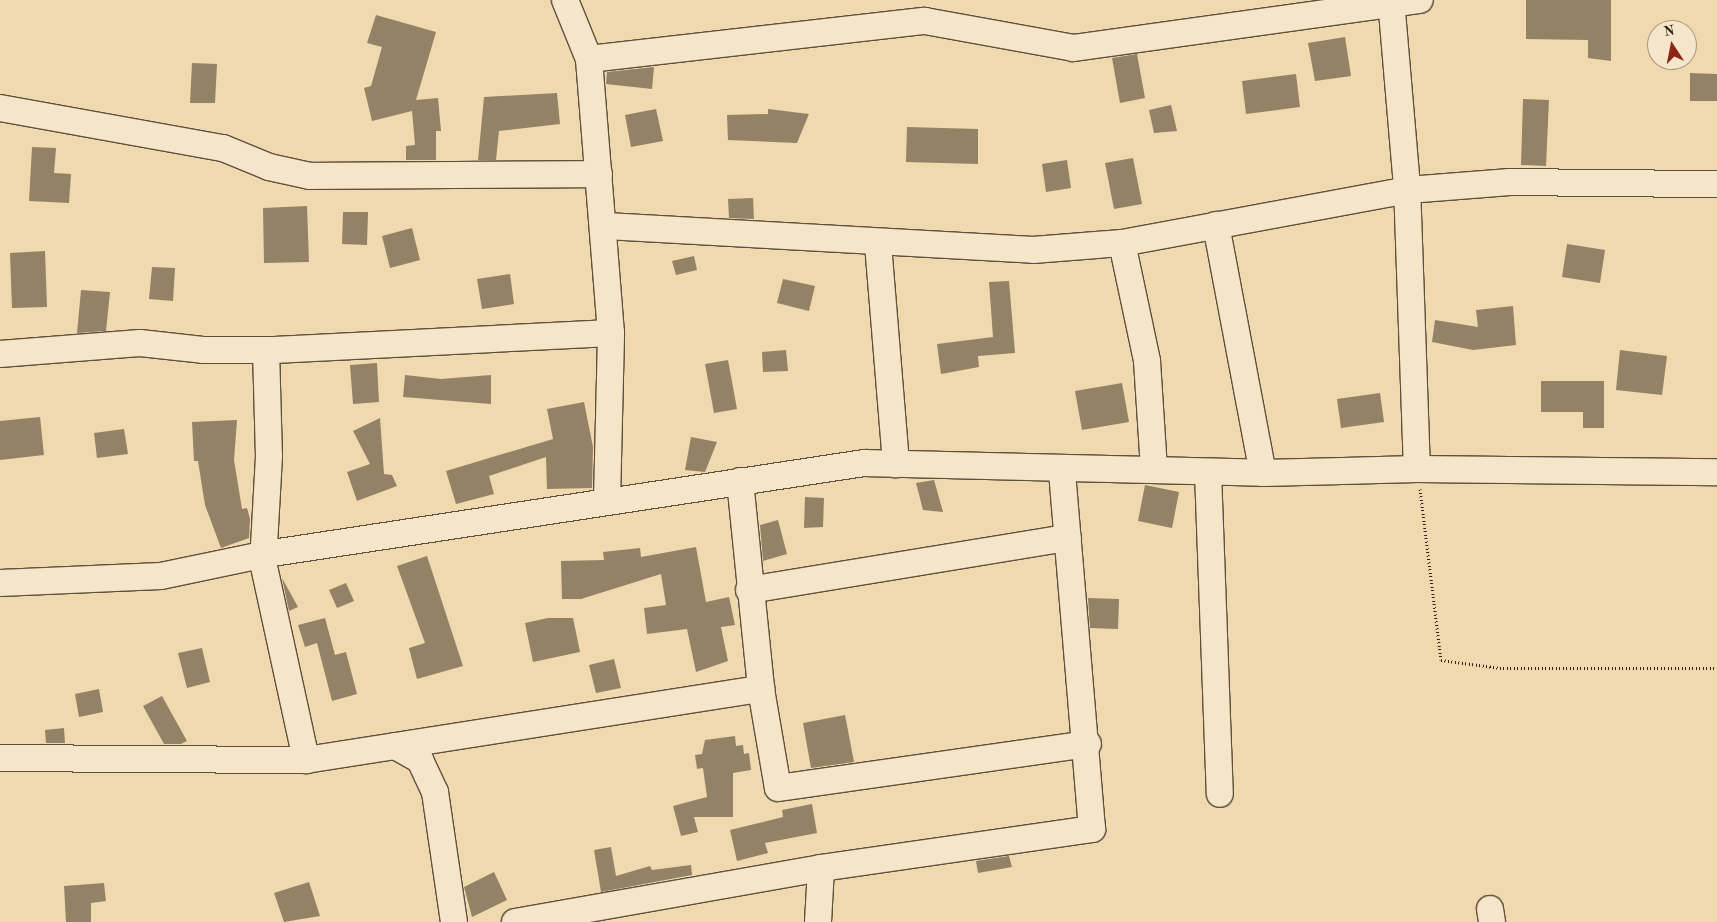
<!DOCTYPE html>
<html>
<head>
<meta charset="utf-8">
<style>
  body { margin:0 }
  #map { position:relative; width:1717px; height:922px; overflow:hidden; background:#f0d9ae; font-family:"Old Standard TT",serif }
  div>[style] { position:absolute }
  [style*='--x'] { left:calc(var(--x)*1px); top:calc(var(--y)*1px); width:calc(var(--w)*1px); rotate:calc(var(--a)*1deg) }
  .building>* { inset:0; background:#938266 }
  .path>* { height:3px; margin-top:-1.5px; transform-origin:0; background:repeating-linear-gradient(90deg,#2f2317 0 1px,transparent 0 3.5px) }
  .roads { filter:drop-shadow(1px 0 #5f503d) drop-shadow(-1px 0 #5f503d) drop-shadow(0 1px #5f503d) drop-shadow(0 -1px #5f503d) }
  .minor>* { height:26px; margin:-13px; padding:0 13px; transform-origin:13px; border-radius:13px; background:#f5e6ca }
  span { translate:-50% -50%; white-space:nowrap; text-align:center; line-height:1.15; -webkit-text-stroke:4px #f5e6ca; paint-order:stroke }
  .north { position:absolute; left:1647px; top:20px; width:50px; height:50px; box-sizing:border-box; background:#f5e6ca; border:1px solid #a69882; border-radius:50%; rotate:349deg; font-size:14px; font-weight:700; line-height:20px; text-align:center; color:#2f2317 }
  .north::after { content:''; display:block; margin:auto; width:18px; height:22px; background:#8f2418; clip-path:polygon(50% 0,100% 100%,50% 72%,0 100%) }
</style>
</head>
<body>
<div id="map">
  <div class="building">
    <div style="clip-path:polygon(1526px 0,1611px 0,1611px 61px,1588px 58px,1588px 40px,1526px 39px)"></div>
    <div style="clip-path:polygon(376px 15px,436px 32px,416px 100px,438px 98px,441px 131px,436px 131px,436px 160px,406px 160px,406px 146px,415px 145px,412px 111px,372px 121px,364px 88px,371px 86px,382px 47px,367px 43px)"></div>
    <div style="clip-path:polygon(1345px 37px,1351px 76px,1315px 81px,1308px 43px)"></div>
    <div style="clip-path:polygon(1137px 54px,1145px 98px,1120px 103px,1112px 58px)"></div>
    <div style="clip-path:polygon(192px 63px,217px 64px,215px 103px,190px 103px)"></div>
    <div style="clip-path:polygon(654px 67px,652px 89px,606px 84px,607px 72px)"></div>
    <div style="clip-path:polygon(1690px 73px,1717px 74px,1717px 101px,1690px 101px)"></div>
    <div style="clip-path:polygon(1296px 74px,1300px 107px,1246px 114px,1242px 81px)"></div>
    <div style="clip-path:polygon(557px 93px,560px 124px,499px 131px,496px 160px,478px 160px,484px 97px)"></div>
    <div style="clip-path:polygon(1523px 99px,1549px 100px,1546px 166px,1521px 165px)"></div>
    <div style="clip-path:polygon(1171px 105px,1177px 131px,1154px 133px,1149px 110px)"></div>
    <div style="clip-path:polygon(656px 109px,663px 141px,631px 147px,625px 115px)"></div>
    <div style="clip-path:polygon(768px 109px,809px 114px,797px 143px,728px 140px,727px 115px,768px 114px)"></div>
    <div style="clip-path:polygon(907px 127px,978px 129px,978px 164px,906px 162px)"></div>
    <div style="clip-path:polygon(32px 147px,56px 148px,54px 173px,71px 174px,69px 203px,29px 201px)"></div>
    <div style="clip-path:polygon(1133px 158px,1142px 204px,1114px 209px,1105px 163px)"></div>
    <div style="clip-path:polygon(1067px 160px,1071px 188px,1046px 192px,1042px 164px)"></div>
    <div style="clip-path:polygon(753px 198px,754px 219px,729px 218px,728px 199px)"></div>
    <div style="clip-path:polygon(307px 206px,309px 262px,264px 263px,263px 208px)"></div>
    <div style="clip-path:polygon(343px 212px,368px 212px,367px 245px,342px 244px)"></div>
    <div style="clip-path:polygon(412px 228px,420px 260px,390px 268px,382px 236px)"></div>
    <div style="clip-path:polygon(1567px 244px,1605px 250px,1600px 283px,1562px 277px)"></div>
    <div style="clip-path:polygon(45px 251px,47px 307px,12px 308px,10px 253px)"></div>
    <div style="clip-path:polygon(694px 256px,697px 270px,676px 275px,672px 261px)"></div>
    <div style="clip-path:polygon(152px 267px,175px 268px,173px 301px,149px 299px)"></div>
    <div style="clip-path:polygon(510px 274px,514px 304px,482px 309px,477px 279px)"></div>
    <div style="clip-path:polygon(783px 279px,815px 286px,809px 311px,777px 303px)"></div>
    <div style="clip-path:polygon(1009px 281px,1015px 353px,978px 356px,979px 367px,941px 374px,937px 344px,993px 337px,989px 282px)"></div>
    <div style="clip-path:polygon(81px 290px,110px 292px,106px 331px,77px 333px)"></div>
    <div style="clip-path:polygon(1513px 306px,1516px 345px,1473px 350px,1432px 342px,1435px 320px,1478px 327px,1476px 310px)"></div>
    <div style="clip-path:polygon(786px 350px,788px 371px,763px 372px,762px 352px)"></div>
    <div style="clip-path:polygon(1620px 350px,1667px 356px,1662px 395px,1616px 390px)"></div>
    <div style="clip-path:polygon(728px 360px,737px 409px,714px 413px,705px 364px)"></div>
    <div style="clip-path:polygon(377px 363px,379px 402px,353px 404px,350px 365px)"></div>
    <div style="clip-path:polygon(405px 375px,441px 379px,491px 375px,491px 404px,403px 397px)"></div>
    <div style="clip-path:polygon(1541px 381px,1604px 381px,1604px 428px,1583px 428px,1583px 412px,1541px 412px)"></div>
    <div style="clip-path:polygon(1122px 383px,1129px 422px,1082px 430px,1075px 391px)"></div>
    <div style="clip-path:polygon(1380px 393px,1384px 422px,1341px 428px,1337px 399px)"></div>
    <div style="clip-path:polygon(584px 402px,593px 447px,592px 488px,547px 489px,546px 457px,489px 476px,494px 494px,456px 504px,446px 471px,553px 439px,547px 409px)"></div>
    <div style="clip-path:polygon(40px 417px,44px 455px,0 460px,0 421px)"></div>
    <div style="clip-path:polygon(380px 418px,384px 474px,392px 475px,397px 486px,357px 501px,347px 472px,370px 464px,353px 431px)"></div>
    <div style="clip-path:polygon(237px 420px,234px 460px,242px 509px,247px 508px,250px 519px,249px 538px,221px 548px,205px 505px,198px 461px,194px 461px,192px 422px)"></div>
    <div style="clip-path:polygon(124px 429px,128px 454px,97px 458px,94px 433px)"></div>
    <div style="clip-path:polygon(691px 437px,717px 442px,705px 472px,685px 470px)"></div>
    <div style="clip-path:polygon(934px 480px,943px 512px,923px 510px,916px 483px)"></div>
    <div style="clip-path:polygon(1145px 485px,1179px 492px,1172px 528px,1138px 521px)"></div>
    <div style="clip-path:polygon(805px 497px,824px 498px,823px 527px,804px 528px)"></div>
    <div style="clip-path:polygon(778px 520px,787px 554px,763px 561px,760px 525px)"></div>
    <div style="clip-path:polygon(696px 547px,706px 602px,729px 597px,735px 625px,721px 627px,728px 661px,696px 672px,687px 629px,647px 634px,644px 608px,666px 605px,661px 574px,581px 599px,562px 599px,561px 561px,604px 560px,603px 552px,640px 548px,641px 557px)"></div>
    <div style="clip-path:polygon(427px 556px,463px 666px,417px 679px,409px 648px,425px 643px,397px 566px)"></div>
    <div style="clip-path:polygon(282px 578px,298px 607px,289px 611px)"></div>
    <div style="clip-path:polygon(346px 583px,354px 601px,337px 608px,329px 590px)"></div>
    <div style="clip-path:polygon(1088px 598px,1119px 599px,1118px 629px,1090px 628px)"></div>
    <div style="clip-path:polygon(325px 618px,335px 655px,346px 652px,357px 694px,332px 701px,317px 643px,305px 647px,298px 625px)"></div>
    <div style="clip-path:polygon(548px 618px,573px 618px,580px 652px,533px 662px,525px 623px)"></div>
    <div style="clip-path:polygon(202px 648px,210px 682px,187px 688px,178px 653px)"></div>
    <div style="clip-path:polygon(614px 659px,621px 688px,596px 693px,589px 665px)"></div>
    <div style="clip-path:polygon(99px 689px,103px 712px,79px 717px,75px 694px)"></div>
    <div style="clip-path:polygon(162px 696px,187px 741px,181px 744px,164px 744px,143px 706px)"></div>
    <div style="clip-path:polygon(845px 715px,854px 762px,811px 768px,803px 723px)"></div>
    <div style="clip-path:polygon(64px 728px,65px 743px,46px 743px,45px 730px)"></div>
    <div style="clip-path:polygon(735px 736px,736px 746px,743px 745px,744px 754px,749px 753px,751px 770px,733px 773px,733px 817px,694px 817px,698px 832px,681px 836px,673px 806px,707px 797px,703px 768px,697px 769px,695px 755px,702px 754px,705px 740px)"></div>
    <div style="clip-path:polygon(812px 804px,817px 833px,765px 843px,768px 853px,737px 861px,730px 830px,783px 817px,782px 810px)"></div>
    <div style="clip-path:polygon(611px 847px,616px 876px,650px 866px,652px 870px,691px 865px,692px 875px,601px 892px,594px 850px)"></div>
    <div style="clip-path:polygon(1009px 856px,1012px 867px,978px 873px,976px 861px)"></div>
    <div style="clip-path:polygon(494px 872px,507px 900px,472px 917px,464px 887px)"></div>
    <div style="clip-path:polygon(309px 882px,320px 916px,284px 922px,274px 893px)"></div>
    <div style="clip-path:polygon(104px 883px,106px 901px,91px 903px,91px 922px,66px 922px,64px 886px)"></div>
  </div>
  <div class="path">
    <div style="--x:1420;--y:489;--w:172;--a:83"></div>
    <div style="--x:1441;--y:660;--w:60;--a:7.7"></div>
    <div style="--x:1500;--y:668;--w:217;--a:0"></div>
  </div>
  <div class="roads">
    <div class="minor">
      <div style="--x:565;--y:0;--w:64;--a:67.9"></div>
      <div style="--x:1391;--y:0;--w:186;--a:85.1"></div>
      <div style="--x:1407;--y:185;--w:284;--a:88"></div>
      <div style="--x:0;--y:108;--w:227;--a:10.2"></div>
      <div style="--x:223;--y:148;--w:50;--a:22.4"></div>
      <div style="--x:269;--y:167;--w:42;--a:12.4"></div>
      <div style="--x:310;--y:176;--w:289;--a:-0.4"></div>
      <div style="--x:1216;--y:225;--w:252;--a:79.3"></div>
      <div style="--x:606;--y:226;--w:428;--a:3.2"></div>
      <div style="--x:1033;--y:250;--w:89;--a:-4.5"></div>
      <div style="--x:1122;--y:243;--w:291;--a:-10.5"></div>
      <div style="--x:1408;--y:190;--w:102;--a:-4.5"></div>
      <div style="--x:1510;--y:182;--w:207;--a:0.6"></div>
      <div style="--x:1122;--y:243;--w:121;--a:78"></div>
      <div style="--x:1147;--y:361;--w:109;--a:86.3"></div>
      <div style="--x:878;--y:244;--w:221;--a:85.3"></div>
      <div style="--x:266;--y:350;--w:106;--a:88.4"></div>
      <div style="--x:269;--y:456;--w:106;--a:93.2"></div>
      <div style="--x:263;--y:562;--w:203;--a:77.7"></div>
      <div style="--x:0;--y:354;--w:140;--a:-4.5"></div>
      <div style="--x:140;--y:343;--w:63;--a:6.3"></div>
      <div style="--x:203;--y:350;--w:71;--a:0"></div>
      <div style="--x:274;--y:350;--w:337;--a:-2.9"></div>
      <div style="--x:1208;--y:472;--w:322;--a:87.9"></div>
      <div style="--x:740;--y:481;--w:209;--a:84.2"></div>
      <div style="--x:761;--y:689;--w:100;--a:80.3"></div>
      <div style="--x:778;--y:788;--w:313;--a:-8.1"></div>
      <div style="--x:607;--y:500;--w:167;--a:-88.6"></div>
      <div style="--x:611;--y:333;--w:275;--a:-94.6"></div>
      <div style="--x:589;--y:59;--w:338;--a:-6.5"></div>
      <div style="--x:925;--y:21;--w:150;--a:10.3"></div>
      <div style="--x:1073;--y:48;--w:350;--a:-7.9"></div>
      <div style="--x:0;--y:583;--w:161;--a:-2.5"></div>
      <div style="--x:161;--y:576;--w:107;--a:-11.8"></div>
      <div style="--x:266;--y:554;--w:605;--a:-8.65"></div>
      <div style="--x:864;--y:463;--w:399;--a:1.4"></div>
      <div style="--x:1263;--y:473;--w:154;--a:-1.5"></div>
      <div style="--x:1417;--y:469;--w:300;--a:0.6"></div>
      <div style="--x:749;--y:590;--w:323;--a:-9.3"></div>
      <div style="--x:395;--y:746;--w:29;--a:29"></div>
      <div style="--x:420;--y:760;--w:35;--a:65"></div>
      <div style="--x:435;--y:792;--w:131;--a:81.7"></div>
      <div style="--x:0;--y:758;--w:306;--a:0.4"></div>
      <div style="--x:306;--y:760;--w:461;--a:-8.9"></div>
      <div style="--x:1490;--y:909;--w:13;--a:81"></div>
      <div style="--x:515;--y:922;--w:311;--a:-10"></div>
      <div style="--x:821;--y:868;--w:274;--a:-8.2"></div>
      <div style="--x:1092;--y:829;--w:362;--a:-94.8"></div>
      <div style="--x:818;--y:922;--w:54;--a:-86.8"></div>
    </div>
  </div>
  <div class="north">N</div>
</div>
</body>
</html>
